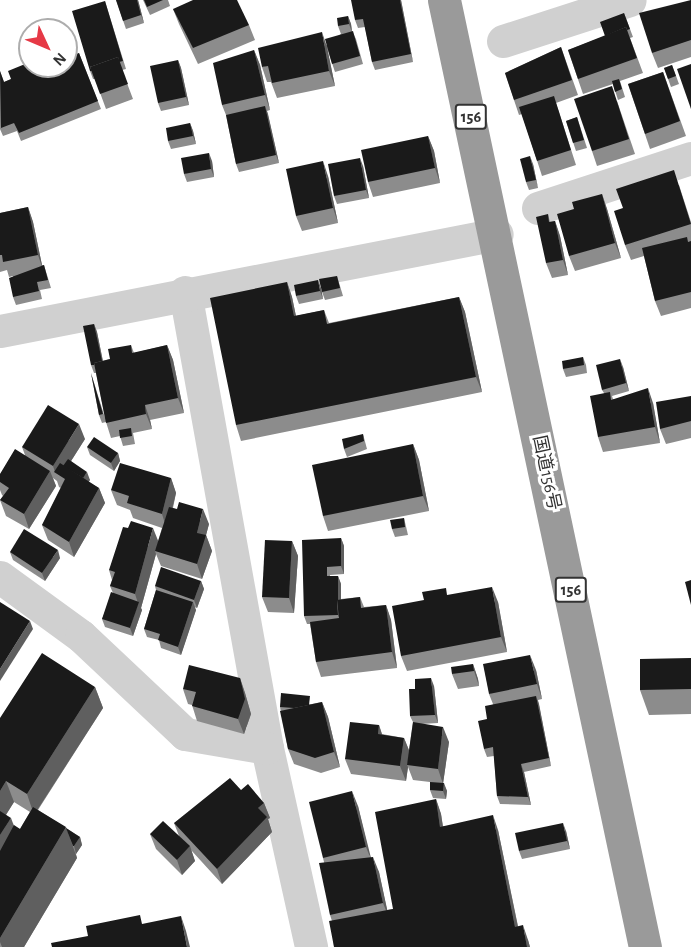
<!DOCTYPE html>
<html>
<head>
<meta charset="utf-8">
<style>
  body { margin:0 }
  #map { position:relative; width:691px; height:947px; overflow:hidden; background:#fff; font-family:"Alegreya Sans","Noto Sans JP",sans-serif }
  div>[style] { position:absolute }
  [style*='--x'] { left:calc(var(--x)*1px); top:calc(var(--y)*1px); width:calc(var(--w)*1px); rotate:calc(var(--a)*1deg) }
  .minor>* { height:33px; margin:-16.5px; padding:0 16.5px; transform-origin:16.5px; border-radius:16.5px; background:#d0d0d0 }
  .highway>* { height:33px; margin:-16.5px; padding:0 16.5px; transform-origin:16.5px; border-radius:16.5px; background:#9a9a9a }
  .wall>* { inset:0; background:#8c8c8c }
  .shaded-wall>* { inset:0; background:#5f5f5f }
  .building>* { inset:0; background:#1a1a1a }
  span { translate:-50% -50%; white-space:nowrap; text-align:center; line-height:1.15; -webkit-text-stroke:6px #fff; paint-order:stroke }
  .shield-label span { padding:2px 4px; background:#fff; border:2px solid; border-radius:4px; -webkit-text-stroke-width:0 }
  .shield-label { font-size:16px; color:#333; font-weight:700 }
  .street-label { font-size:18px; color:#333 }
  .north { position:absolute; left:18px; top:18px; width:60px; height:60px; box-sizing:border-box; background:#fff; border:2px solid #adadad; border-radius:50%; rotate:134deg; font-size:16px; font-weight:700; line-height:24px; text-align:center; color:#333 }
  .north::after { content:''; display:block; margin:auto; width:21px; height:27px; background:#e63946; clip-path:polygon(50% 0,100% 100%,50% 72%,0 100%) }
</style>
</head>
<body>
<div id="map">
  <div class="minor">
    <div style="--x:503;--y:41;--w:133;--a:-17.9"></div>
    <div style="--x:538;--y:208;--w:161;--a:-18.1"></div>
    <div style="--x:185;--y:292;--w:463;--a:79.8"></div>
    <div style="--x:267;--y:748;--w:204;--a:77.5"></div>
    <div style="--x:0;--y:331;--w:506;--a:-11.04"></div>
    <div style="--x:0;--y:577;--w:100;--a:36.1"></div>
    <div style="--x:81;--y:636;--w:143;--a:43.3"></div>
    <div style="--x:185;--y:734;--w:83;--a:9.7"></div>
  </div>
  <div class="highway">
    <div style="--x:444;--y:0;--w:968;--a:78.02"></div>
  </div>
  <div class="wall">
    <div style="clip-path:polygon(116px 0,138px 0,144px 23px,126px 29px)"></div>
    <div style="clip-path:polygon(143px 0,168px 0,170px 6px,150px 15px)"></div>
    <div style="clip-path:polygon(401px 0,413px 62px,375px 70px,372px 62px,365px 27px,358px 28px,355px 20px)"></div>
    <div style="clip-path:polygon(691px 0,691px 57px,658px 68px,652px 53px)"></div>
    <div style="clip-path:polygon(105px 1px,126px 69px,122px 70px,133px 99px,106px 109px,95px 79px,93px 79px,90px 71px)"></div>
    <div style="clip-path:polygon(173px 9px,249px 25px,255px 40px,198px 64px,179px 24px)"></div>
    <div style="clip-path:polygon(624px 13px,633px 37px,630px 38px,643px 73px,620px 81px,625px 97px,618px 100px,613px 84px,583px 94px,568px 50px,605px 36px)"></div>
    <div style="clip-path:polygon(348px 16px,351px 24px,352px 31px,356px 39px,363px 64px,335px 72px,327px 48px,335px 86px,277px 98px,271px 82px,267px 82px,262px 67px,326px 45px,341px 34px,338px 26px)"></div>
    <div style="clip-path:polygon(561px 47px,578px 95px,556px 103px,576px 165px,542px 176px,522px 114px,519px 115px,505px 73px)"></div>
    <div style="clip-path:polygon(254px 50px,260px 65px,270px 110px,267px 111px,279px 163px,239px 172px,236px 164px,226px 115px,222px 105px)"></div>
    <div style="clip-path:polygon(79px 53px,101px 109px,21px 141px,17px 131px,3px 136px,0 129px,0 71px,4px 82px)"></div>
    <div style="clip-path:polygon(178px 60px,181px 68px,189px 105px,161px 111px,158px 103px)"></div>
    <div style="clip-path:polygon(672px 65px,679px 84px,671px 87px,664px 68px)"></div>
    <div style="clip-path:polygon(663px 72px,686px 136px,650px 149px,628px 84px)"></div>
    <div style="clip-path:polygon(617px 101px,635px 154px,597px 166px,592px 151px)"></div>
    <div style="clip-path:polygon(577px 117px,587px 148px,576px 151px,566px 121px)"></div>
    <div style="clip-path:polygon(190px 123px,193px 131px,196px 144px,171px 149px,168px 141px)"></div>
    <div style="clip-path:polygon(428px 136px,434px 151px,440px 183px,373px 197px,368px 182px)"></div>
    <div style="clip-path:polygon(212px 161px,214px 177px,187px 182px,184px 174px)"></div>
    <div style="clip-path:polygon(533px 164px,538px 188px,529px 190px,526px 182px)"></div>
    <div style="clip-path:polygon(363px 166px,369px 198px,337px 204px,334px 196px)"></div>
    <div style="clip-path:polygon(328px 176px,338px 223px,302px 231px,296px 216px)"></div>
    <div style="clip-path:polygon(679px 185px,691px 222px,691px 241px,688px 241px,691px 241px,691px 308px,661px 316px,655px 301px,644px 256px,631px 260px,625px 245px,623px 208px)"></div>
    <div style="clip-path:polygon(602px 194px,607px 209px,621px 258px,575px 271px,569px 256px,574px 209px)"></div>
    <div style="clip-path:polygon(28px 207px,33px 222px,42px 265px,44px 265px,51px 288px,40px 290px,42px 299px,16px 305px,13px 297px,13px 276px,9px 277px,7px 270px,0 272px,0 213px)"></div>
    <div style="clip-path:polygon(548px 214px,550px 222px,555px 221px,560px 236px,568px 275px,552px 278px,546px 263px)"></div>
    <div style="clip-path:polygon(337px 276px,343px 296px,325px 300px,322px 292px)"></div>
    <div style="clip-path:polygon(287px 282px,292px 297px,296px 316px,324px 310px,329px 323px,459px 297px,465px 312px,482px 392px,241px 441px,236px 425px)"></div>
    <div style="clip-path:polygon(321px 288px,323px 299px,299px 304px,296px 296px)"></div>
    <div style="clip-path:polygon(94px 324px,97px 332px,103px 361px,110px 359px,131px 345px,134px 353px,167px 345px,173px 360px,184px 413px,150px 420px,152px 429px,133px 433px,135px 444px,123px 446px,120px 436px,111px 438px,106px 422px,102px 423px,99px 415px,91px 373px,105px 418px,96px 373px,94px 373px,91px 365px)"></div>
    <div style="clip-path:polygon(583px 357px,586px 365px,587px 373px,566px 377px,563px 369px)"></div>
    <div style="clip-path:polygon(623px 367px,629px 391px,612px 396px,613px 399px,653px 403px,660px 443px,603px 452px,598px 437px,604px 393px,602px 390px)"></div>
    <div style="clip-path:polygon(691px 396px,691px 438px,666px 444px,660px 429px)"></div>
    <div style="clip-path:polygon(363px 434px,367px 449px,347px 457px,344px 449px)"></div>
    <div style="clip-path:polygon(85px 439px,71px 461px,90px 480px,88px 482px,99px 488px,105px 503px,74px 557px,48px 540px,42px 525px,61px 488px,59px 487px,57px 481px,53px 478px,56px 486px,29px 529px,6px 516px,0 500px,3px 496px,2px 495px,0 490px,0 474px,25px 455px,22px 447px)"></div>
    <div style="clip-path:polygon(413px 444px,419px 460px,429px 511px,328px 531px,323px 516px)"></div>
    <div style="clip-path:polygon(87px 447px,118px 453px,120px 461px,114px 471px,90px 455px)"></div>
    <div style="clip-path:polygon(171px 478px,176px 493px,173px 508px,209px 524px,206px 535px,212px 551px,202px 579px,161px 566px,156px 554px,141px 608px,142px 610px,133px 636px,105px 627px,102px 619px,113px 593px,110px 586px,112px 580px,109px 570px,158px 541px,162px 528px,133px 518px,130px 510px,117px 505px,111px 490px)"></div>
    <div style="clip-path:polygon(404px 518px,408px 535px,395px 537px,392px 529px)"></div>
    <div style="clip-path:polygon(341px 538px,344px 546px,344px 574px,330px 575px,330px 576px,338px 576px,341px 584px,341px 599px,360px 597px,364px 607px,386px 605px,391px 620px,397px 668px,321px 677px,316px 662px,310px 624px,307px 624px,304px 616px)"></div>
    <div style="clip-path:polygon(292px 541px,298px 556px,294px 613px,268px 612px,262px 597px)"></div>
    <div style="clip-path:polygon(10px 552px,60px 558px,45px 581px,13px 560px)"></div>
    <div style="clip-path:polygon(201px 581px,204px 589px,197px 608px,194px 607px,196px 610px,181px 655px,161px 648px,159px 640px,147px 637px,144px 629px,156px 590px,155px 586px)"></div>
    <div style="clip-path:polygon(448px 595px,498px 602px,507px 652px,407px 671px,401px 656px,424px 600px)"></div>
    <div style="clip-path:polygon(691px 658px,691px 714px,649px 715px,640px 690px)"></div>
    <div style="clip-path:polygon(473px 664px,478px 679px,479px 686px,458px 689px,452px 674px)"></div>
    <div style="clip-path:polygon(536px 670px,542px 699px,538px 700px,551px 766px,524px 772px,531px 805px,500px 804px,497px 796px,494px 756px,487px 757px,484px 749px,487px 719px,493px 704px,489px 694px)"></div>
    <div style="clip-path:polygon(240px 678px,245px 693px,251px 714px,244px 734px,197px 721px,192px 705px,188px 704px,183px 689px)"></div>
    <div style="clip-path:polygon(434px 686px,438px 723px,421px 724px,449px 742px,443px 783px,447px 791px,446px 799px,433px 798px,430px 790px,430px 782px,413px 780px,408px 767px,406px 781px,351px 774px,345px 759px,379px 725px,382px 734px,404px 738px,409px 750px,413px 722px,410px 716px,415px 689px)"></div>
    <div style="clip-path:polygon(evenodd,95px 687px,103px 708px,38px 810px,80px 837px,82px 845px,76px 854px,77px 858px,24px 947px,0 947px,0 718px,95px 687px,14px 802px,30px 812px,20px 829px,14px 826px,6px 815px,14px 802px)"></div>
    <div style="clip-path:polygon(322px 702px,328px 717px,340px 767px,321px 773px,294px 764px,288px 749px,280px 707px,312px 704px)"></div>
    <div style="clip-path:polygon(241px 790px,264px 803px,270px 818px,268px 819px,272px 832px,222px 884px,191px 850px,195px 861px,182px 875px,156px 849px,150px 834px,179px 836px,174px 823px)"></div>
    <div style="clip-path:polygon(436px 799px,441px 814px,443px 826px,498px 830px,518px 926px,528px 940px,530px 947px,334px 947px,332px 921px,330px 915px,324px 862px,323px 858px,358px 806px,370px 857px,379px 872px,387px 910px,393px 909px)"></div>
    <div style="clip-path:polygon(566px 831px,570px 849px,522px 859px,519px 851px)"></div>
  </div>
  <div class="shaded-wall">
    <div style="clip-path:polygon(137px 0,138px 0,144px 23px,141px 15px)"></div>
    <div style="clip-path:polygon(400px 0,401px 0,413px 62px,411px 54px)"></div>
    <div style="clip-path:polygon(348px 16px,351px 24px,352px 32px,349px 24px)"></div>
    <div style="clip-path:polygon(322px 32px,327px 47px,335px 86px,329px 71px)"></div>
    <div style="clip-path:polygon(254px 50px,260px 65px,270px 110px,265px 95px)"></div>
    <div style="clip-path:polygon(178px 60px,181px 68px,189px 105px,186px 97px)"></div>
    <div style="clip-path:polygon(265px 106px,268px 114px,279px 163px,276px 155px)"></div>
    <div style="clip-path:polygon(190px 123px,193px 131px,196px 144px,193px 136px)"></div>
    <div style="clip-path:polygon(428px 136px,434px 151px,440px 183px,435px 168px)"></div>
    <div style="clip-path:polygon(209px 153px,212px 161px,214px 177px,211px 169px)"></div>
    <div style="clip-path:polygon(530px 156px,533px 164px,538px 188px)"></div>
    <div style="clip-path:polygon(360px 158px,363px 166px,369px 198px,366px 190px)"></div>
    <div style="clip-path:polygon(323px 161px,328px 176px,338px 223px,333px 208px)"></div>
    <div style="clip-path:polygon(602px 194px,607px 209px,621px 258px,615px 243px)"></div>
    <div style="clip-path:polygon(28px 207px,33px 222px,43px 270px,38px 255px)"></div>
    <div style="clip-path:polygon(555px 221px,560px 236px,568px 275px,563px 260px)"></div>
    <div style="clip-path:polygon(318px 280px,321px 288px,323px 299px,320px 291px)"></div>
    <div style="clip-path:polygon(287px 282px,292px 297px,299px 331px,294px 316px)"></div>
    <div style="clip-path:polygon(459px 297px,465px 312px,482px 392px,476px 377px)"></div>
    <div style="clip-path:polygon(94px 324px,97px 332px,105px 372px,102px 364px)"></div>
    <div style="clip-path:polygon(167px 345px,173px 360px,184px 413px,178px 398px)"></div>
    <div style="clip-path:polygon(620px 359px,623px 367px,629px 391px,626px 383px)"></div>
    <div style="clip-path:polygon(648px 388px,653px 403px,660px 443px,655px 427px)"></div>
    <div style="clip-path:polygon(145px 405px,150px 420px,152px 429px,146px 414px)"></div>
    <div style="clip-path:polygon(79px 424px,85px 439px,66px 469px,55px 472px,53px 466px)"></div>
    <div style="clip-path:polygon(413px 444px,419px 460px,429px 511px,423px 496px)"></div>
    <div style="clip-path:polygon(118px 453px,120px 461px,114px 471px,111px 463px)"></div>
    <div style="clip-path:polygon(50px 471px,56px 486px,29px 529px,24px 514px)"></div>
    <div style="clip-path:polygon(87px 472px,90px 480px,84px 488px,81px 480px)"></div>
    <div style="clip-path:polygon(171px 478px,176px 493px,167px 530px,162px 514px)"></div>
    <div style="clip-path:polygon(99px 488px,105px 503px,74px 557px,69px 542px)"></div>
    <div style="clip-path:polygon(203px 509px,209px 524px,205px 539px,206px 535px,212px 551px,202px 579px,197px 564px,197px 533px)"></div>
    <div style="clip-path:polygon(153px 528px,159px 543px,155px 551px,156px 554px,141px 608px,142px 610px,133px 636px,130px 628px,138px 603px,135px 594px)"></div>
    <div style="clip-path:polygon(341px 538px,344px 546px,344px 574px,341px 566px)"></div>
    <div style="clip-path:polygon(292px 541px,298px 556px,294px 613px,289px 598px)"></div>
    <div style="clip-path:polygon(58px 550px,60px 558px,45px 581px,42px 573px)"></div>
    <div style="clip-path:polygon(338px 576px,341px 584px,341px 623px,338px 615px)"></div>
    <div style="clip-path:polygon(201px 581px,204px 589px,197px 608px,194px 600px)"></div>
    <div style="clip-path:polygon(492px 587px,498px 602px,507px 652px,501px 637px)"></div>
    <div style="clip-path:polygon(193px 602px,196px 610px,181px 655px,178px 647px)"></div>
    <div style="clip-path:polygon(386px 605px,391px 620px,397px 668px,392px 652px)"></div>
    <div style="clip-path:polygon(30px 621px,33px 629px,0 681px,0 669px)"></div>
    <div style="clip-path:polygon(530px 655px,536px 670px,542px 699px,537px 684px)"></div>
    <div style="clip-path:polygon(473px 664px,478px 679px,479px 686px,474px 671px)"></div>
    <div style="clip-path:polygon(240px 678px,245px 693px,251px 714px,244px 734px,238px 719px)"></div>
    <div style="clip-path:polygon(431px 678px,434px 686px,438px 723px,435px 715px)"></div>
    <div style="clip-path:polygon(95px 687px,103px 708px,34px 815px,27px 794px)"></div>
    <div style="clip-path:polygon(536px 696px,539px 704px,551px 766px,549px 758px)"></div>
    <div style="clip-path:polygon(322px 702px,328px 717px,340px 767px,334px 752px)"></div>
    <div style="clip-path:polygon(379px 725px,384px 741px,378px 734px)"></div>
    <div style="clip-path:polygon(443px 727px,449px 742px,443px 784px,438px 769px)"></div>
    <div style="clip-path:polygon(404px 738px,410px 753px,407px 765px,408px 767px,406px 781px,400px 766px)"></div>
    <div style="clip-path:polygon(521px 764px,524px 772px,531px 805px,528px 797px)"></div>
    <div style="clip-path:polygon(6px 781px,14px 802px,0 824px,0 791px)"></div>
    <div style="clip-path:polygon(444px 783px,447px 791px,446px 799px,443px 791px)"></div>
    <div style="clip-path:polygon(352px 791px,358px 806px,372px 862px,366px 847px)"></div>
    <div style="clip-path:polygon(436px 799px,441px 814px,445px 842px,440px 827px)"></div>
    <div style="clip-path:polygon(264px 803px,270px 818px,268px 819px,272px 832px,222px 884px,217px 869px,258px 808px)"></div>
    <div style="clip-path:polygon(493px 815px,498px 830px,521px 942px,515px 927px)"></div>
    <div style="clip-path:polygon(11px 818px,19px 839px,0 868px,0 835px)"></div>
    <div style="clip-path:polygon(563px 823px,566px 831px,570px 849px,567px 841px)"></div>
    <div style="clip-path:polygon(66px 827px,77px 858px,24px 947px,2px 947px,0 942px,0 938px)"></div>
    <div style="clip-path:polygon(80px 837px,82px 845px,76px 854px,74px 846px)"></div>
    <div style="clip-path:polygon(190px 846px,195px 861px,182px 875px,177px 860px)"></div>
    <div style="clip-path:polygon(373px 857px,379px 872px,389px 918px,383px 903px)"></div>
    <div style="clip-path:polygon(181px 916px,186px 931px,190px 947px,187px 947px)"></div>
    <div style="clip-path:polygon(523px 925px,528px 940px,530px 947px,527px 947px)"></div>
  </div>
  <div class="building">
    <div style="clip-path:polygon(116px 0,137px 0,141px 15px,123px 21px)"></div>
    <div style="clip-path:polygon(144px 0,163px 0,147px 7px)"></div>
    <div style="clip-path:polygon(193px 0,237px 0,249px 25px,193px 48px,173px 9px)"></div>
    <div style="clip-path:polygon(351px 0,400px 0,411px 54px,372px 62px,363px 19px,355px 20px)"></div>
    <div style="clip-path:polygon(691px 0,691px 40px,652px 53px,639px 13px)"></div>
    <div style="clip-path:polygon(105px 1px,123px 61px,119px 62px,118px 57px,90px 67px,92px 71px,90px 71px,72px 11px)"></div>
    <div style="clip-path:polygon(624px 13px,630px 29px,627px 30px,626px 27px,605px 36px,600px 22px)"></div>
    <div style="clip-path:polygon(348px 16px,349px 24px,338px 26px,337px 18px)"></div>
    <div style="clip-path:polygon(626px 27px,637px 58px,578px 79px,568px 50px)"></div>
    <div style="clip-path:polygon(353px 31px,360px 56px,332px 64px,325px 39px)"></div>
    <div style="clip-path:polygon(322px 32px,329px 71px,272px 83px,268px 66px,262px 67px,258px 48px)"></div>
    <div style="clip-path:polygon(561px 47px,572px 80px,514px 100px,505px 73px)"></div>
    <div style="clip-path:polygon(254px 50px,265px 95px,222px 105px,213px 63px)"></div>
    <div style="clip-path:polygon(79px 53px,98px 101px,19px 133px,14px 123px,1px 128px,0 71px,4px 82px,11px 79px,8px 71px,30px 62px,30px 66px,34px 66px,35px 70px,45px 66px,66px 66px,66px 58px)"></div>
    <div style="clip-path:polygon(118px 57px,128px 84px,100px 94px,90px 67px)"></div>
    <div style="clip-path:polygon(178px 60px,186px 97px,158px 103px,150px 66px)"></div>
    <div style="clip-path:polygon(691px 64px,691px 109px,677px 69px)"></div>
    <div style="clip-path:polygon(672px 65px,676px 76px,668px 79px,664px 68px)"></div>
    <div style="clip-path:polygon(663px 72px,680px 121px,645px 134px,628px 84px)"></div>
    <div style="clip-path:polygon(619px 79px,622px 89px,615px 92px,612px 81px)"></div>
    <div style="clip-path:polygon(612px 86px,629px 139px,592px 151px,574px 99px)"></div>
    <div style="clip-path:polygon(554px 96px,571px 150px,537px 161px,519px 107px)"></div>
    <div style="clip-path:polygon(265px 106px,276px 155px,236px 164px,226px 115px)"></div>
    <div style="clip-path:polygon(577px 117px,584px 140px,573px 143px,566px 121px)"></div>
    <div style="clip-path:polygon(190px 123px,193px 136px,168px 141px,166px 128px)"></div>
    <div style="clip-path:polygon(428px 136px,435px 168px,368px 182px,361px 150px)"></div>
    <div style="clip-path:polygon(209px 153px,211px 169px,184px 174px,181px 158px)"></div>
    <div style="clip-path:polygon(530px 156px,536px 180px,526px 182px,520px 159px)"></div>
    <div style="clip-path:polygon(360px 158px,366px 190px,334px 196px,328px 164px)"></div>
    <div style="clip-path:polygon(323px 161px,333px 208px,296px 216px,286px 169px)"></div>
    <div style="clip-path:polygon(674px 170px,691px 224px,625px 245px,614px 211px,623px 208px,616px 189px)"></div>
    <div style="clip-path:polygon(602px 194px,615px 243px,569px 256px,557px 214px,574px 209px,572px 202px)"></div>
    <div style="clip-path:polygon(28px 207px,38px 255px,3px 262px,2px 255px,0 255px,0 213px)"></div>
    <div style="clip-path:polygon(548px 214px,549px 222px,555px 221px,563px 260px,546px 263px,536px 217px)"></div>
    <div style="clip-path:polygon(687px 237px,688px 242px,691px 241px,691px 292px,655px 301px,642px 248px)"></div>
    <div style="clip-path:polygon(44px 265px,48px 280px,37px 282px,39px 291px,13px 297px,9px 278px)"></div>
    <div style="clip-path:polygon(337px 276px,340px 288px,322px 292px,319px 279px)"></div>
    <div style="clip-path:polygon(318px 280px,320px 291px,296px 296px,294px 285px)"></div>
    <div style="clip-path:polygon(287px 282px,294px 316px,324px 310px,327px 324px,459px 297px,476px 377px,236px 425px,210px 298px)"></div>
    <div style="clip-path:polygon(94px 324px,102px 361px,94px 363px,94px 365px,91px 365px,83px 326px)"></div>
    <div style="clip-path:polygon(131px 345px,132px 353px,167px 345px,178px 398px,145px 405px,146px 414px,106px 423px,94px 363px,110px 359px,108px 349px)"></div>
    <div style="clip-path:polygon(583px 357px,584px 365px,563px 369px,562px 361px)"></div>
    <div style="clip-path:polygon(620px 359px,626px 383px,602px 390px,596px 365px)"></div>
    <div style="clip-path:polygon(91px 373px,103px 414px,99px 415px)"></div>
    <div style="clip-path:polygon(648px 388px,655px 427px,598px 437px,590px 396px,610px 392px,611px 400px)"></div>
    <div style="clip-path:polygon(691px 396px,691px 421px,660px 429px,656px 402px)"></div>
    <div style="clip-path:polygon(48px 405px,79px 424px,53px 466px,22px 447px)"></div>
    <div style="clip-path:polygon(131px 428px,132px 436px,120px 438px,119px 430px)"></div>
    <div style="clip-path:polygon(363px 434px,364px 441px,344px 449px,342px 439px)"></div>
    <div style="clip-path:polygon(94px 437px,118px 453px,111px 463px,87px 447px)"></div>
    <div style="clip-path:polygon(413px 444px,423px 496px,323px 516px,312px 465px)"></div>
    <div style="clip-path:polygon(15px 449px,50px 471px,24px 514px,0 500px,9px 488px,0 482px,0 474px)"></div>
    <div style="clip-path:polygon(68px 459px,87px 472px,83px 478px,63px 466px)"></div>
    <div style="clip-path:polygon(60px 463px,99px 488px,69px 542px,42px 525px,65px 479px,54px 472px)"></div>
    <div style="clip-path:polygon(120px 463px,171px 478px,162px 514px,127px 503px,129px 496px,111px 490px)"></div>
    <div style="clip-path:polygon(179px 502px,203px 509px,197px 533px,206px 535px,197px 564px,155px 551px,169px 507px,177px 509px)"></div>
    <div style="clip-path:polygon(404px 518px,405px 527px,392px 529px,390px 520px)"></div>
    <div style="clip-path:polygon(131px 521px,153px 528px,135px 594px,110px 586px,115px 572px,109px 570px,123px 527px,128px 528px)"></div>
    <div style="clip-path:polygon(24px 529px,58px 550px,42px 573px,10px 552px)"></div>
    <div style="clip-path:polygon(341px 538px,341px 566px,327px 567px,327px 576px,338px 576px,338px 600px,337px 600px,338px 615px,304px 616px,302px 540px)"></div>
    <div style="clip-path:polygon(265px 540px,292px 541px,289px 598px,262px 597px)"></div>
    <div style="clip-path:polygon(161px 567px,201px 581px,194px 600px,155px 586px)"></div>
    <div style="clip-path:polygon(691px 580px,691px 605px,685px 582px)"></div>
    <div style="clip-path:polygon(492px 587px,501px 637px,401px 656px,392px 606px,424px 600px,422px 592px,446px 588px,447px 595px)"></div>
    <div style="clip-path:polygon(156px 590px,193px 602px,178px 647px,158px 640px,160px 634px,144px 629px)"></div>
    <div style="clip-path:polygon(111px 592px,139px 602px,130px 628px,102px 619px)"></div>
    <div style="clip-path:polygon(360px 597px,361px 608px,386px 605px,392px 652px,316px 662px,310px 622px,339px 618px,337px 600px)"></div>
    <div style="clip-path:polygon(0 602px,30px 621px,0 669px)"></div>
    <div style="clip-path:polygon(42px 653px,95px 687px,27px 794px,6px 781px,0 791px,0 718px)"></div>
    <div style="clip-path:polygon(530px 655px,537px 684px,489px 694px,483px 664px)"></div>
    <div style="clip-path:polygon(691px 658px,691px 689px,640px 690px,640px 659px)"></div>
    <div style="clip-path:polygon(473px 664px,474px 671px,452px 674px,451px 667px)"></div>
    <div style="clip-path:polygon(189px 665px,240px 678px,245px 699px,238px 719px,192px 706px,196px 692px,183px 689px)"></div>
    <div style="clip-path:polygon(431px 678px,435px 715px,410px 716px,409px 689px,415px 689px,415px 679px)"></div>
    <div style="clip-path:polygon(281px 693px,310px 696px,309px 705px,294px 708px,280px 707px)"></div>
    <div style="clip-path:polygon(536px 696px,549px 758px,521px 764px,528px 797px,497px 796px,493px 747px,484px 749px,478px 721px,487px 719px,485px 706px)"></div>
    <div style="clip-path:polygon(322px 702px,334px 752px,315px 758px,288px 749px,280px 711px)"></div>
    <div style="clip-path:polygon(350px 722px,379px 725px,378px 734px,404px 738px,400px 766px,345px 759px)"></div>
    <div style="clip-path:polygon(413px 722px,443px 727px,438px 769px,407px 765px)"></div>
    <div style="clip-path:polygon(230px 778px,241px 790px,248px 784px,264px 803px,258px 808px,267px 817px,217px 869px,174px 823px)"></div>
    <div style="clip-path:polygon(430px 782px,444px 783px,443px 791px,430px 790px)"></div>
    <div style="clip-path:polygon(352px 791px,366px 847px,323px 858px,309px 802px)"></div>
    <div style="clip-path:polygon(436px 799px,440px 827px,493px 815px,515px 927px,523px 925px,527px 947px,334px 947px,329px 921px,393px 909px,375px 812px)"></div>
    <div style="clip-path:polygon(33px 807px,66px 827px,0 938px,0 851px,14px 825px,20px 829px)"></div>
    <div style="clip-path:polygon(0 811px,11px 818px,0 835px)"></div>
    <div style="clip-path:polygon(163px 821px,190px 846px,177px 860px,150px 834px)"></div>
    <div style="clip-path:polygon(563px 823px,567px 841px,519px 851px,515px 833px)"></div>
    <div style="clip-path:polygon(66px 828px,80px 837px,74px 846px,73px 846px)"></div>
    <div style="clip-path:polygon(373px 857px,383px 903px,330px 915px,319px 863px)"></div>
    <div style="clip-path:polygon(140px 915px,142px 924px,181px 916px,187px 947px,52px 947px,51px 943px,88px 936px,86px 926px)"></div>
  </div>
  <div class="shield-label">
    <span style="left:471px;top:117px">156</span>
    <span style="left:571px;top:590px">156</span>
  </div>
  <div class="street-label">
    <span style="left:546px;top:473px;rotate:78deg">国道156号</span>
  </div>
  <div class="north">N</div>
</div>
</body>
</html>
